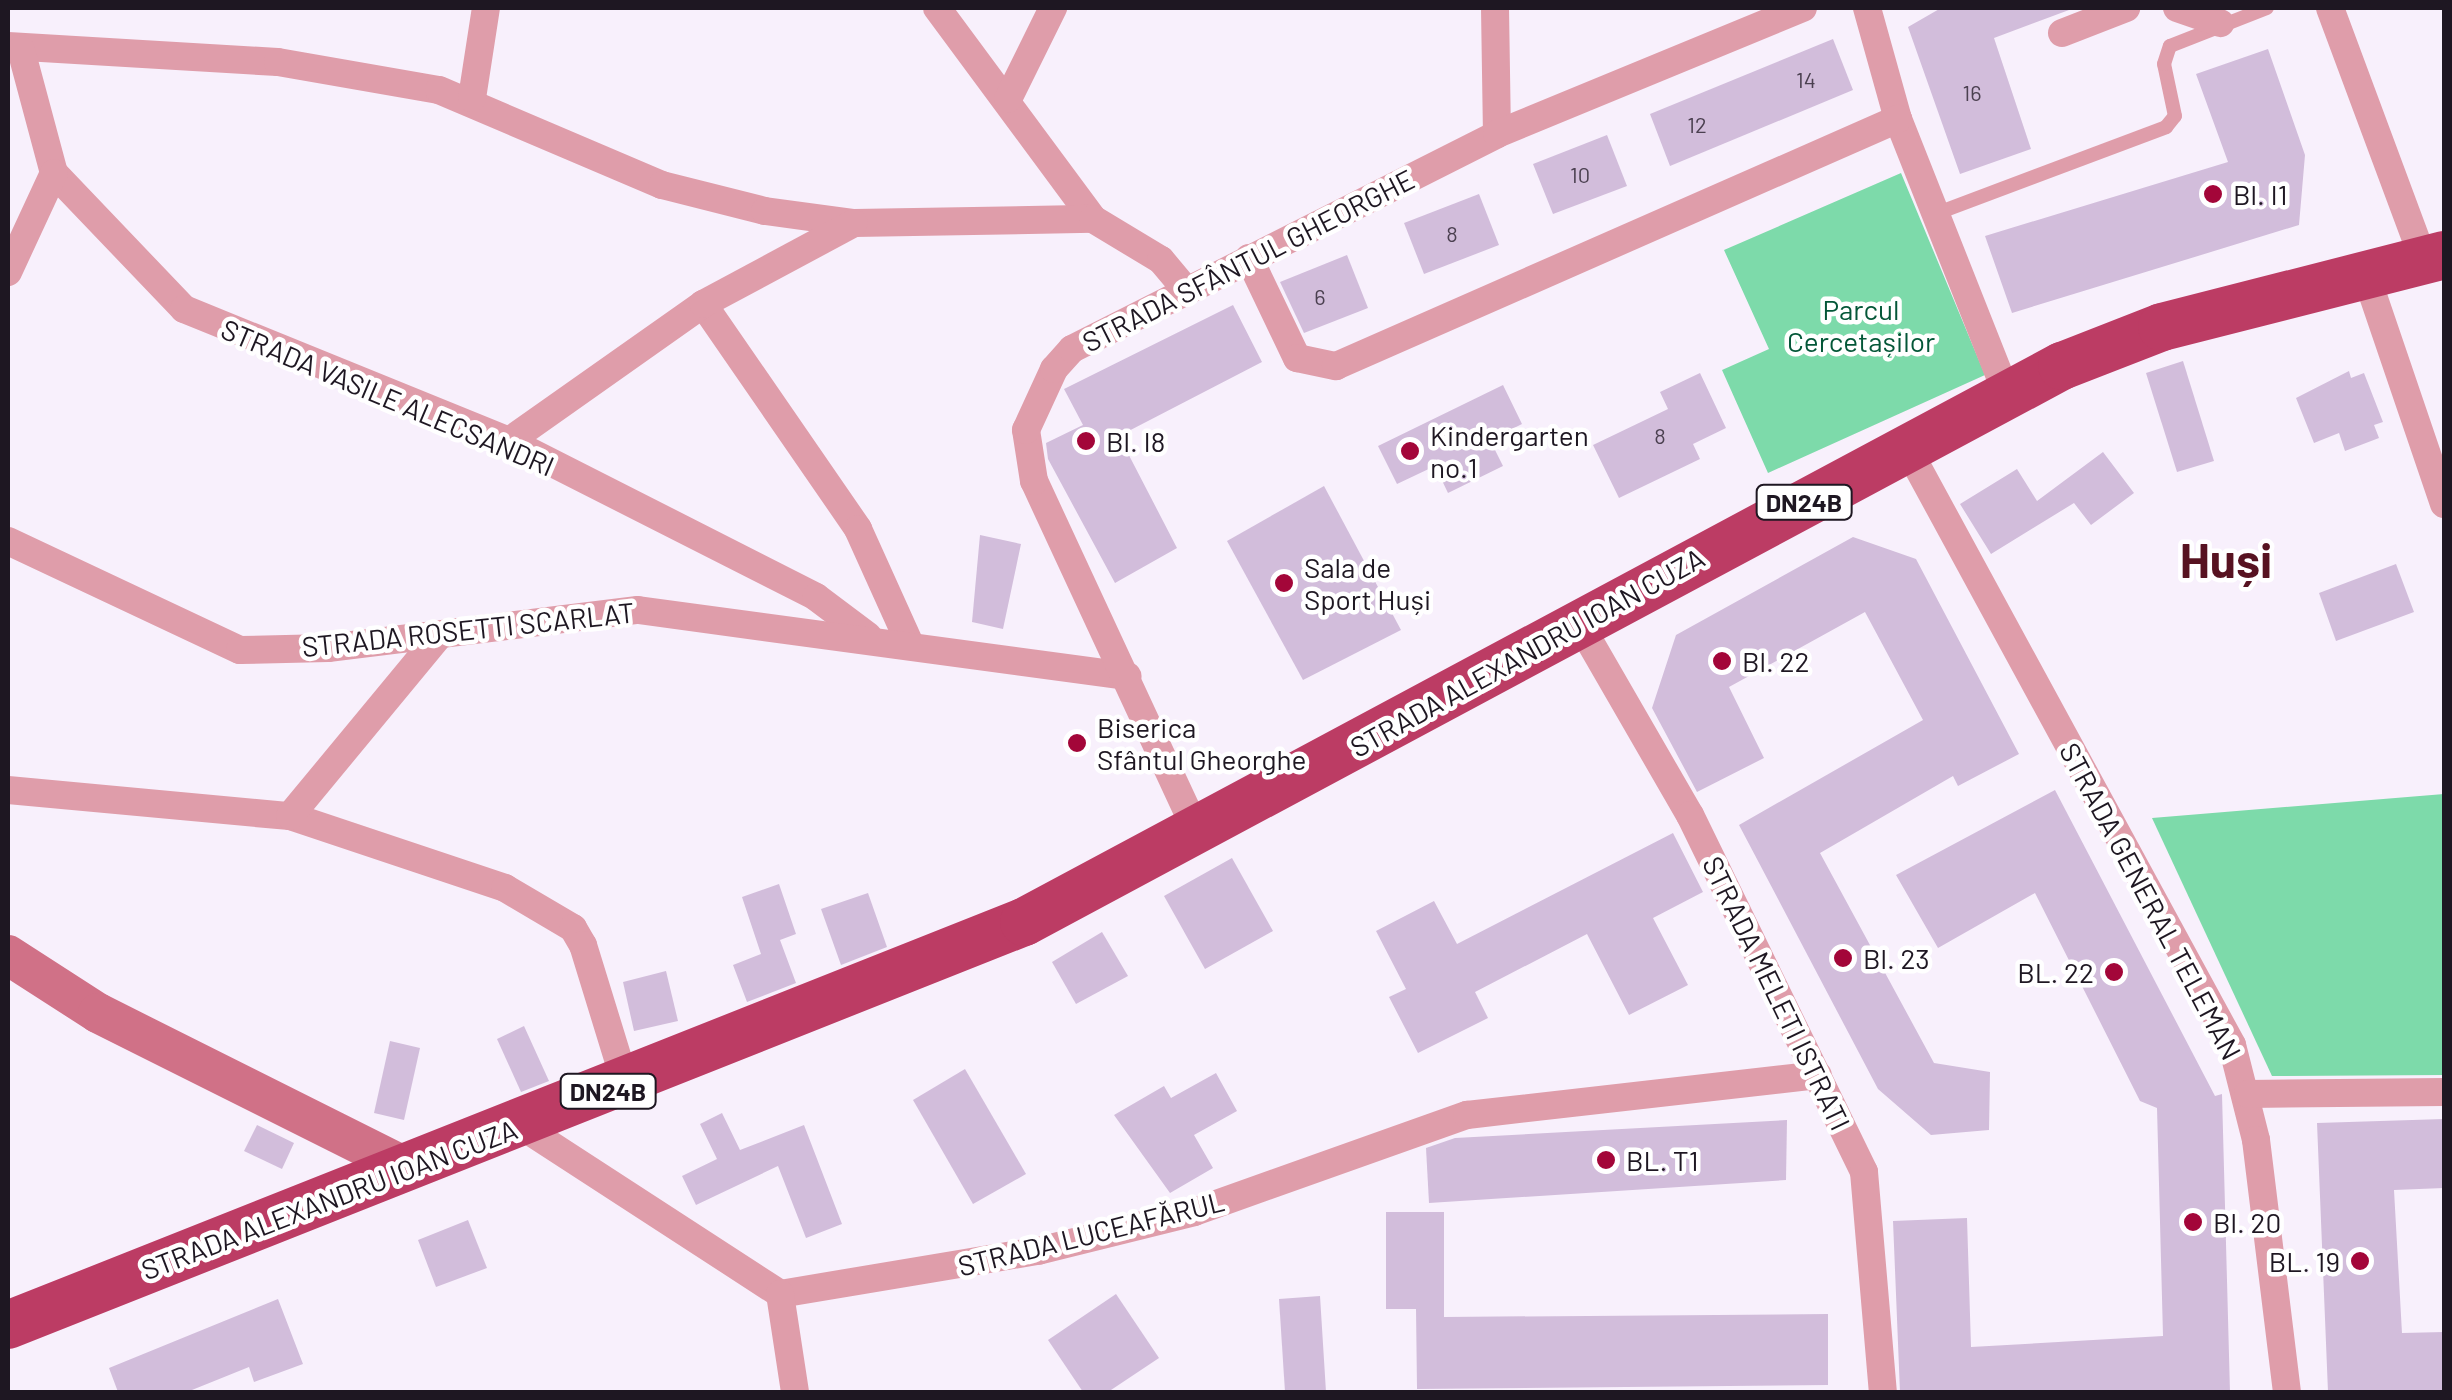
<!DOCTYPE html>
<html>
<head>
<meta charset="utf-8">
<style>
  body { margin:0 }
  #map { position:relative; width:2452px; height:1400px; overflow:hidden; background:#f8f0fc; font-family:Barlow,sans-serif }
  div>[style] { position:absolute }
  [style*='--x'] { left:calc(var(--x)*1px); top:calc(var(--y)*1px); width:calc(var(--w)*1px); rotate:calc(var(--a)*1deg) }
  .green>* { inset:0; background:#7ddaaa }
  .building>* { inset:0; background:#d2bddb }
  .service>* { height:14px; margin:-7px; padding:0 7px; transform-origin:7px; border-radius:7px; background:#df9daa }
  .minor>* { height:28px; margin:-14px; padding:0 14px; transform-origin:14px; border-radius:14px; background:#df9daa }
  .secondary>* { height:40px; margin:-20px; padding:0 20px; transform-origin:20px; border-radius:20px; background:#d07187 }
  .trunk>* { height:48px; margin:-24px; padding:0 24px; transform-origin:24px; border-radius:24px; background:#bc3c64 }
  .dots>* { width:28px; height:28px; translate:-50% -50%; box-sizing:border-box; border:5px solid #fff; border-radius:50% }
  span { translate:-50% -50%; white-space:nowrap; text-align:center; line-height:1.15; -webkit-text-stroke:9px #fff; paint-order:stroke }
  .number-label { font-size:22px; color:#4b4050 }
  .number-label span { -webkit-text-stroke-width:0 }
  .shield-label span { padding:2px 8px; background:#fff; border:2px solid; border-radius:8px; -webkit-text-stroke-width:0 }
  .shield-label { font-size:25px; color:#1e1722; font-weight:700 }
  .poi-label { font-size:28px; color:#1e1722 }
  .left { translate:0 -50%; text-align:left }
  .right { translate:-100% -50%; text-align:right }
  .street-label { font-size:28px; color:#1e1722 }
  .park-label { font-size:28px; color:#045738 }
  .town-label { font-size:48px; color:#571221; font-weight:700 }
  .frame { position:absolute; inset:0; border:10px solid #1e1722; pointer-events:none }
</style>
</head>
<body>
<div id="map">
  <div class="green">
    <div style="clip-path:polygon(1901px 173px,1985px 375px,1768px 473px,1722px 370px,1769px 349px,1724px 250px)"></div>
    <div style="clip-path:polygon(2444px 794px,2444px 1075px,2272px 1076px,2152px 818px)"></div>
  </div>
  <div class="building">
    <div style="clip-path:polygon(1941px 8px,2069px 10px,1994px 38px,2031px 149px,1960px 174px,1908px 27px)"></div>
    <div style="clip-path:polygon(1833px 39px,1853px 90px,1670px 166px,1650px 114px)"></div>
    <div style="clip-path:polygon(2268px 49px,2305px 155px,2299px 225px,2012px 313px,1985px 236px,2228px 162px,2196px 74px)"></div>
    <div style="clip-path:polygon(1607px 135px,1627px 186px,1553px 214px,1533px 164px)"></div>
    <div style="clip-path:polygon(1479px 194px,1499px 245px,1424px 274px,1404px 223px)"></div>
    <div style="clip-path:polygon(1347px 255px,1368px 308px,1304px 333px,1280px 282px)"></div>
    <div style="clip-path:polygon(1233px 305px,1262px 362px,1119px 436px,1177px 548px,1115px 583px,1048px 459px,1046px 443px,1083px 425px,1064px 389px)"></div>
    <div style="clip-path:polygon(2183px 361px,2214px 461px,2177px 472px,2146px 373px)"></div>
    <div style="clip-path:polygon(2349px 371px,2351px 378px,2364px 373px,2383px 422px,2374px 425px,2379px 438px,2345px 451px,2339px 433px,2314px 443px,2296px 398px)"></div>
    <div style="clip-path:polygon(1700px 373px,1726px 428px,1693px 444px,1700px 459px,1619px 498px,1593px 445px,1668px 409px,1660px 392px)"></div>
    <div style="clip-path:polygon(1503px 385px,1522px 424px,1490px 440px,1503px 466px,1448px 493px,1435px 466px,1397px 484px,1378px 446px)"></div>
    <div style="clip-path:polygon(2103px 452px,2134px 493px,2091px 525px,2074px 503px,1991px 554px,1960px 504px,2017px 469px,2037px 501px)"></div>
    <div style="clip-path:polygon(1324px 486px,1401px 630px,1303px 680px,1227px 541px)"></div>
    <div style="clip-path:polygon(980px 535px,1021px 544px,1003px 629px,972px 622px)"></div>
    <div style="clip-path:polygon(1853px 537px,1916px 559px,2019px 754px,1958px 786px,1953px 776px,1820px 853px,1934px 1063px,1990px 1072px,1989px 1130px,1931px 1135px,1878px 1089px,1739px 825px,1923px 720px,1865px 612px,1729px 687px,1764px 758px,1697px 792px,1652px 708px,1676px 635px)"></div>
    <div style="clip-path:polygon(2396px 564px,2414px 612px,2336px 641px,2319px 593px)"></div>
    <div style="clip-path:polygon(2055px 790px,2215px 1096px,2222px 1094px,2230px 1392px,1900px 1392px,1893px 1221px,1967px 1218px,1971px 1347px,2163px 1336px,2157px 1108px,2140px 1101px,2035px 893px,1938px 948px,1896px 875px)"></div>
    <div style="clip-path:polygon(1673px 833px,1703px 892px,1653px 918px,1688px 985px,1629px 1015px,1587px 934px,1475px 992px,1488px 1018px,1418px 1053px,1389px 997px,1406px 989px,1376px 931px,1434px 901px,1457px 944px)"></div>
    <div style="clip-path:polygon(1232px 858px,1273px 931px,1205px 969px,1164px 896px)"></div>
    <div style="clip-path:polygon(779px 884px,796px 934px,780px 940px,796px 983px,747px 1002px,733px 965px,761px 954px,742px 897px)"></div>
    <div style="clip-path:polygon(868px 893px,887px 947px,841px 965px,821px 909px)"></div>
    <div style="clip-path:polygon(1102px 932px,1128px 976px,1076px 1004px,1052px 962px)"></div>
    <div style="clip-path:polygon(666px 971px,678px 1021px,634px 1031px,623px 982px)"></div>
    <div style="clip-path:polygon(524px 1026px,549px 1081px,521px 1092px,497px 1039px)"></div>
    <div style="clip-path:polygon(390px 1041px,420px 1048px,404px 1120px,374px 1113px)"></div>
    <div style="clip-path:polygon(965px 1069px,1026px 1174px,973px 1204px,913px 1100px)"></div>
    <div style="clip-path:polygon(1216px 1073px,1237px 1111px,1194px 1135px,1213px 1168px,1170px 1193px,1114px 1115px,1164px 1086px,1171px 1098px)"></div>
    <div style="clip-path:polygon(722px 1113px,740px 1150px,804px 1125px,842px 1224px,806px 1238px,778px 1166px,696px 1205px,682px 1176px,717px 1159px,700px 1124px)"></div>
    <div style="clip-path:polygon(2444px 1119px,2444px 1188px,2394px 1190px,2402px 1333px,2444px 1332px,2444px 1392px,2328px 1392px,2317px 1123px)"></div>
    <div style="clip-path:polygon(1787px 1120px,1786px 1180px,1429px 1203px,1426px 1148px,1455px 1138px)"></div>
    <div style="clip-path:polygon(257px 1125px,294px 1143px,282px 1169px,244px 1151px)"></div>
    <div style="clip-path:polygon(1386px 1212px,1444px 1212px,1444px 1317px,1828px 1314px,1828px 1385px,1417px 1389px,1416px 1309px,1386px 1309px)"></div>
    <div style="clip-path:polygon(468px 1220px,487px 1268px,436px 1287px,418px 1240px)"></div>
    <div style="clip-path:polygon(1116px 1294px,1159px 1358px,1108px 1392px,1083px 1392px,1048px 1340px)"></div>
    <div style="clip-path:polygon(1320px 1296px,1326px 1392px,1285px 1392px,1279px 1299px)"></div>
    <div style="clip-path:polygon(278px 1299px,303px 1364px,254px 1382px,249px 1367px,187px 1392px,118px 1392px,109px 1368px)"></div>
  </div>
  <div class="service">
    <div style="--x:1935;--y:214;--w:247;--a:-20.6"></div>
    <div style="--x:2166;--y:127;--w:14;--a:-51"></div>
    <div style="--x:2175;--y:116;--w:53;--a:-101.9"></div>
    <div style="--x:2164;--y:64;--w:19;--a:-72"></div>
    <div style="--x:2170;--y:46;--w:104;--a:-21.4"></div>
  </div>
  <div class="minor">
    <div style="--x:937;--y:8;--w:262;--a:53.5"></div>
    <div style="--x:1495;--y:8;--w:126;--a:89.1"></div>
    <div style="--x:1867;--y:8;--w:115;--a:74.4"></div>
    <div style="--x:1898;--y:119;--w:294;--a:68.4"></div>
    <div style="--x:2177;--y:8;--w:46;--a:19.2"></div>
    <div style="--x:2330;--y:8;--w:270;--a:69.6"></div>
    <div style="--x:2062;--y:33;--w:69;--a:-21.3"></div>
    <div style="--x:8;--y:46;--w:270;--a:3.4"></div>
    <div style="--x:278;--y:62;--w:163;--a:9.9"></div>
    <div style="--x:439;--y:90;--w:242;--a:23.1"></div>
    <div style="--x:662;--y:185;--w:106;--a:14.2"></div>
    <div style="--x:765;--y:211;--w:90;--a:7.7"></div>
    <div style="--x:854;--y:223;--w:239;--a:-1"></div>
    <div style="--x:1093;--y:219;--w:79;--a:31.1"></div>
    <div style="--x:1161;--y:260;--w:39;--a:50"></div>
    <div style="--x:21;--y:50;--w:127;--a:75"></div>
    <div style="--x:54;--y:173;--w:188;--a:46.3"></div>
    <div style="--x:184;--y:309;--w:351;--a:22.1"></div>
    <div style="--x:509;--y:441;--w:344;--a:26.9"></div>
    <div style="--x:816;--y:597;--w:65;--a:36.9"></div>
    <div style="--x:472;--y:98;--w:91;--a:-81.2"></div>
    <div style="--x:1008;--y:99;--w:102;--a:-63.7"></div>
    <div style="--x:1249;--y:258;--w:111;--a:64.4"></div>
    <div style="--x:1297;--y:358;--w:40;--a:12"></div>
    <div style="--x:1336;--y:366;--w:614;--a:-23.73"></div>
    <div style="--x:8;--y:272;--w:109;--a:-65.1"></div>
    <div style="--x:2366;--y:275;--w:242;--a:71.2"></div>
    <div style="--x:703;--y:304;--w:273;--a:55.4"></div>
    <div style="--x:858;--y:529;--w:124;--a:65.7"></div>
    <div style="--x:509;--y:441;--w:237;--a:-35.2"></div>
    <div style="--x:703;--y:304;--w:171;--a:-28.2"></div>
    <div style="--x:1906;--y:446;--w:682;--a:61.44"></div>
    <div style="--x:2232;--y:1045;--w:98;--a:75.8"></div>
    <div style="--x:2256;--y:1140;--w:254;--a:83"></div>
    <div style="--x:8;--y:541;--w:256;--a:25.2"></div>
    <div style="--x:240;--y:650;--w:88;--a:-1.3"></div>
    <div style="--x:328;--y:648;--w:312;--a:-7"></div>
    <div style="--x:638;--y:610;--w:494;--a:7.7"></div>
    <div style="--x:1579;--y:623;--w:222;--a:60"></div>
    <div style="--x:1690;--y:815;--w:397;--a:64"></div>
    <div style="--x:1864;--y:1172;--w:221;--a:85.1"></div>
    <div style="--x:8;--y:790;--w:283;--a:5.3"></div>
    <div style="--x:290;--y:816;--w:227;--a:18.5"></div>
    <div style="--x:505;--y:888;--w:79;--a:30.5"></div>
    <div style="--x:573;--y:928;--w:20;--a:60"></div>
    <div style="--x:583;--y:945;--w:146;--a:72.9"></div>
    <div style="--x:290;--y:816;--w:234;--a:-50.4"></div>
    <div style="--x:1197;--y:832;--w:387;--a:-114.9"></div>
    <div style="--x:1034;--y:481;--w:52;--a:-98.9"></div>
    <div style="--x:1026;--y:430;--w:67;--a:-65.3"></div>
    <div style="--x:1054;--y:369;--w:27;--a:-48"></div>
    <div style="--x:1072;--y:349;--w:476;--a:-26.8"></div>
    <div style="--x:1497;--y:134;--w:331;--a:-22.4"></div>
    <div style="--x:2248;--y:1094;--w:196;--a:-0.6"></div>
    <div style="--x:520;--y:1125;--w:310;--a:33"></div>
    <div style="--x:780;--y:1294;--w:262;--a:-9.5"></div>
    <div style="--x:1038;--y:1251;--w:161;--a:-14"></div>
    <div style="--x:1194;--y:1212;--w:290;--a:-19.6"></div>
    <div style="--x:1467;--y:1115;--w:353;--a:-6.5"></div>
    <div style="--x:780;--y:1294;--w:99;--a:81.3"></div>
  </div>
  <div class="secondary">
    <div style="--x:8;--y:955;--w:107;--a:32.8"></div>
    <div style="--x:98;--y:1013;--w:347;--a:26.6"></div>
  </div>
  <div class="trunk">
    <div style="--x:8;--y:1325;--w:1093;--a:-21.64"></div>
    <div style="--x:1024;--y:922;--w:1178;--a:-28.18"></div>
    <div style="--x:2062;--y:366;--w:107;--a:-21.3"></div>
    <div style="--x:2162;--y:327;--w:291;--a:-14.3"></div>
  </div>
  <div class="dots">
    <div style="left:2213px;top:194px;background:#a30639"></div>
    <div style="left:1086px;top:441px;background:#a30639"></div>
    <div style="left:1410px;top:451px;background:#a30639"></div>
    <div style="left:1284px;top:583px;background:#a30639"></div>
    <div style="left:1722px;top:661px;background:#a30639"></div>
    <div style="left:1077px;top:743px;background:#a30639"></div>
    <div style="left:1843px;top:958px;background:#a30639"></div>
    <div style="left:2114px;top:972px;background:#a30639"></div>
    <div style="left:1606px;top:1160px;background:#a30639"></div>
    <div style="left:2193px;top:1222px;background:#a30639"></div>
    <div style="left:2360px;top:1261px;background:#a30639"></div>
  </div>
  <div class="number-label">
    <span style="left:1806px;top:80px">14</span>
    <span style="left:1972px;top:93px">16</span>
    <span style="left:1697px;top:125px">12</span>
    <span style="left:1580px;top:175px">10</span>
    <span style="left:1452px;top:234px">8</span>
    <span style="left:1320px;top:297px">6</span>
    <span style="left:1660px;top:436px">8</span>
  </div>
  <div class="shield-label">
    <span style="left:1804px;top:502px">DN24B</span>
    <span style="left:608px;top:1091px">DN24B</span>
  </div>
  <div class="poi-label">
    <span class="left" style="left:2233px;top:194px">Bl. I1</span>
    <span class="left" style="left:1430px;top:451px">Kindergarten<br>no.1</span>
    <span class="left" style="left:1106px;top:441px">Bl. I8</span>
    <span class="left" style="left:1304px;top:583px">Sala de<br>Sport Huși</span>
    <span class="left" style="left:1742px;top:661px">Bl. 22</span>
    <span class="left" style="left:1097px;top:743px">Biserica<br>Sfântul Gheorghe</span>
    <span class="left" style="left:1863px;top:958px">Bl. 23</span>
    <span class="right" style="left:2094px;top:972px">BL. 22</span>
    <span class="left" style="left:1626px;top:1160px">BL. T1</span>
    <span class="left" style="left:2213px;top:1222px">Bl. 20</span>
    <span class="right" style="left:2340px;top:1261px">BL. 19</span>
  </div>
  <div class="street-label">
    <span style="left:1248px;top:260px;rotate:-27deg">STRADA SFÂNTUL GHEORGHE</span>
    <span style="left:388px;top:397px;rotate:23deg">STRADA VASILE ALECSANDRI</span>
    <span style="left:468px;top:629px;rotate:-6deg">STRADA ROSETTI SCARLAT</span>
    <span style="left:1527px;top:652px;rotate:-29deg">STRADA ALEXANDRU IOAN CUZA</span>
    <span style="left:2151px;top:901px;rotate:62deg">STRADA GENERAL TELEMAN</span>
    <span style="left:1777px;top:993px;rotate:64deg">STRADA MELETI ISTRATI</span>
    <span style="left:329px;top:1199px;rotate:-21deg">STRADA ALEXANDRU IOAN CUZA</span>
    <span style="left:1091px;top:1233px;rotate:-14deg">STRADA LUCEAFĂRUL</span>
  </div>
  <div class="park-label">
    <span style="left:1861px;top:325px">Parcul<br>Cercetașilor</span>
  </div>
  <div class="town-label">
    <span style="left:2226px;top:560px">Huși</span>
  </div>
  <div class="frame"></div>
</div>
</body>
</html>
